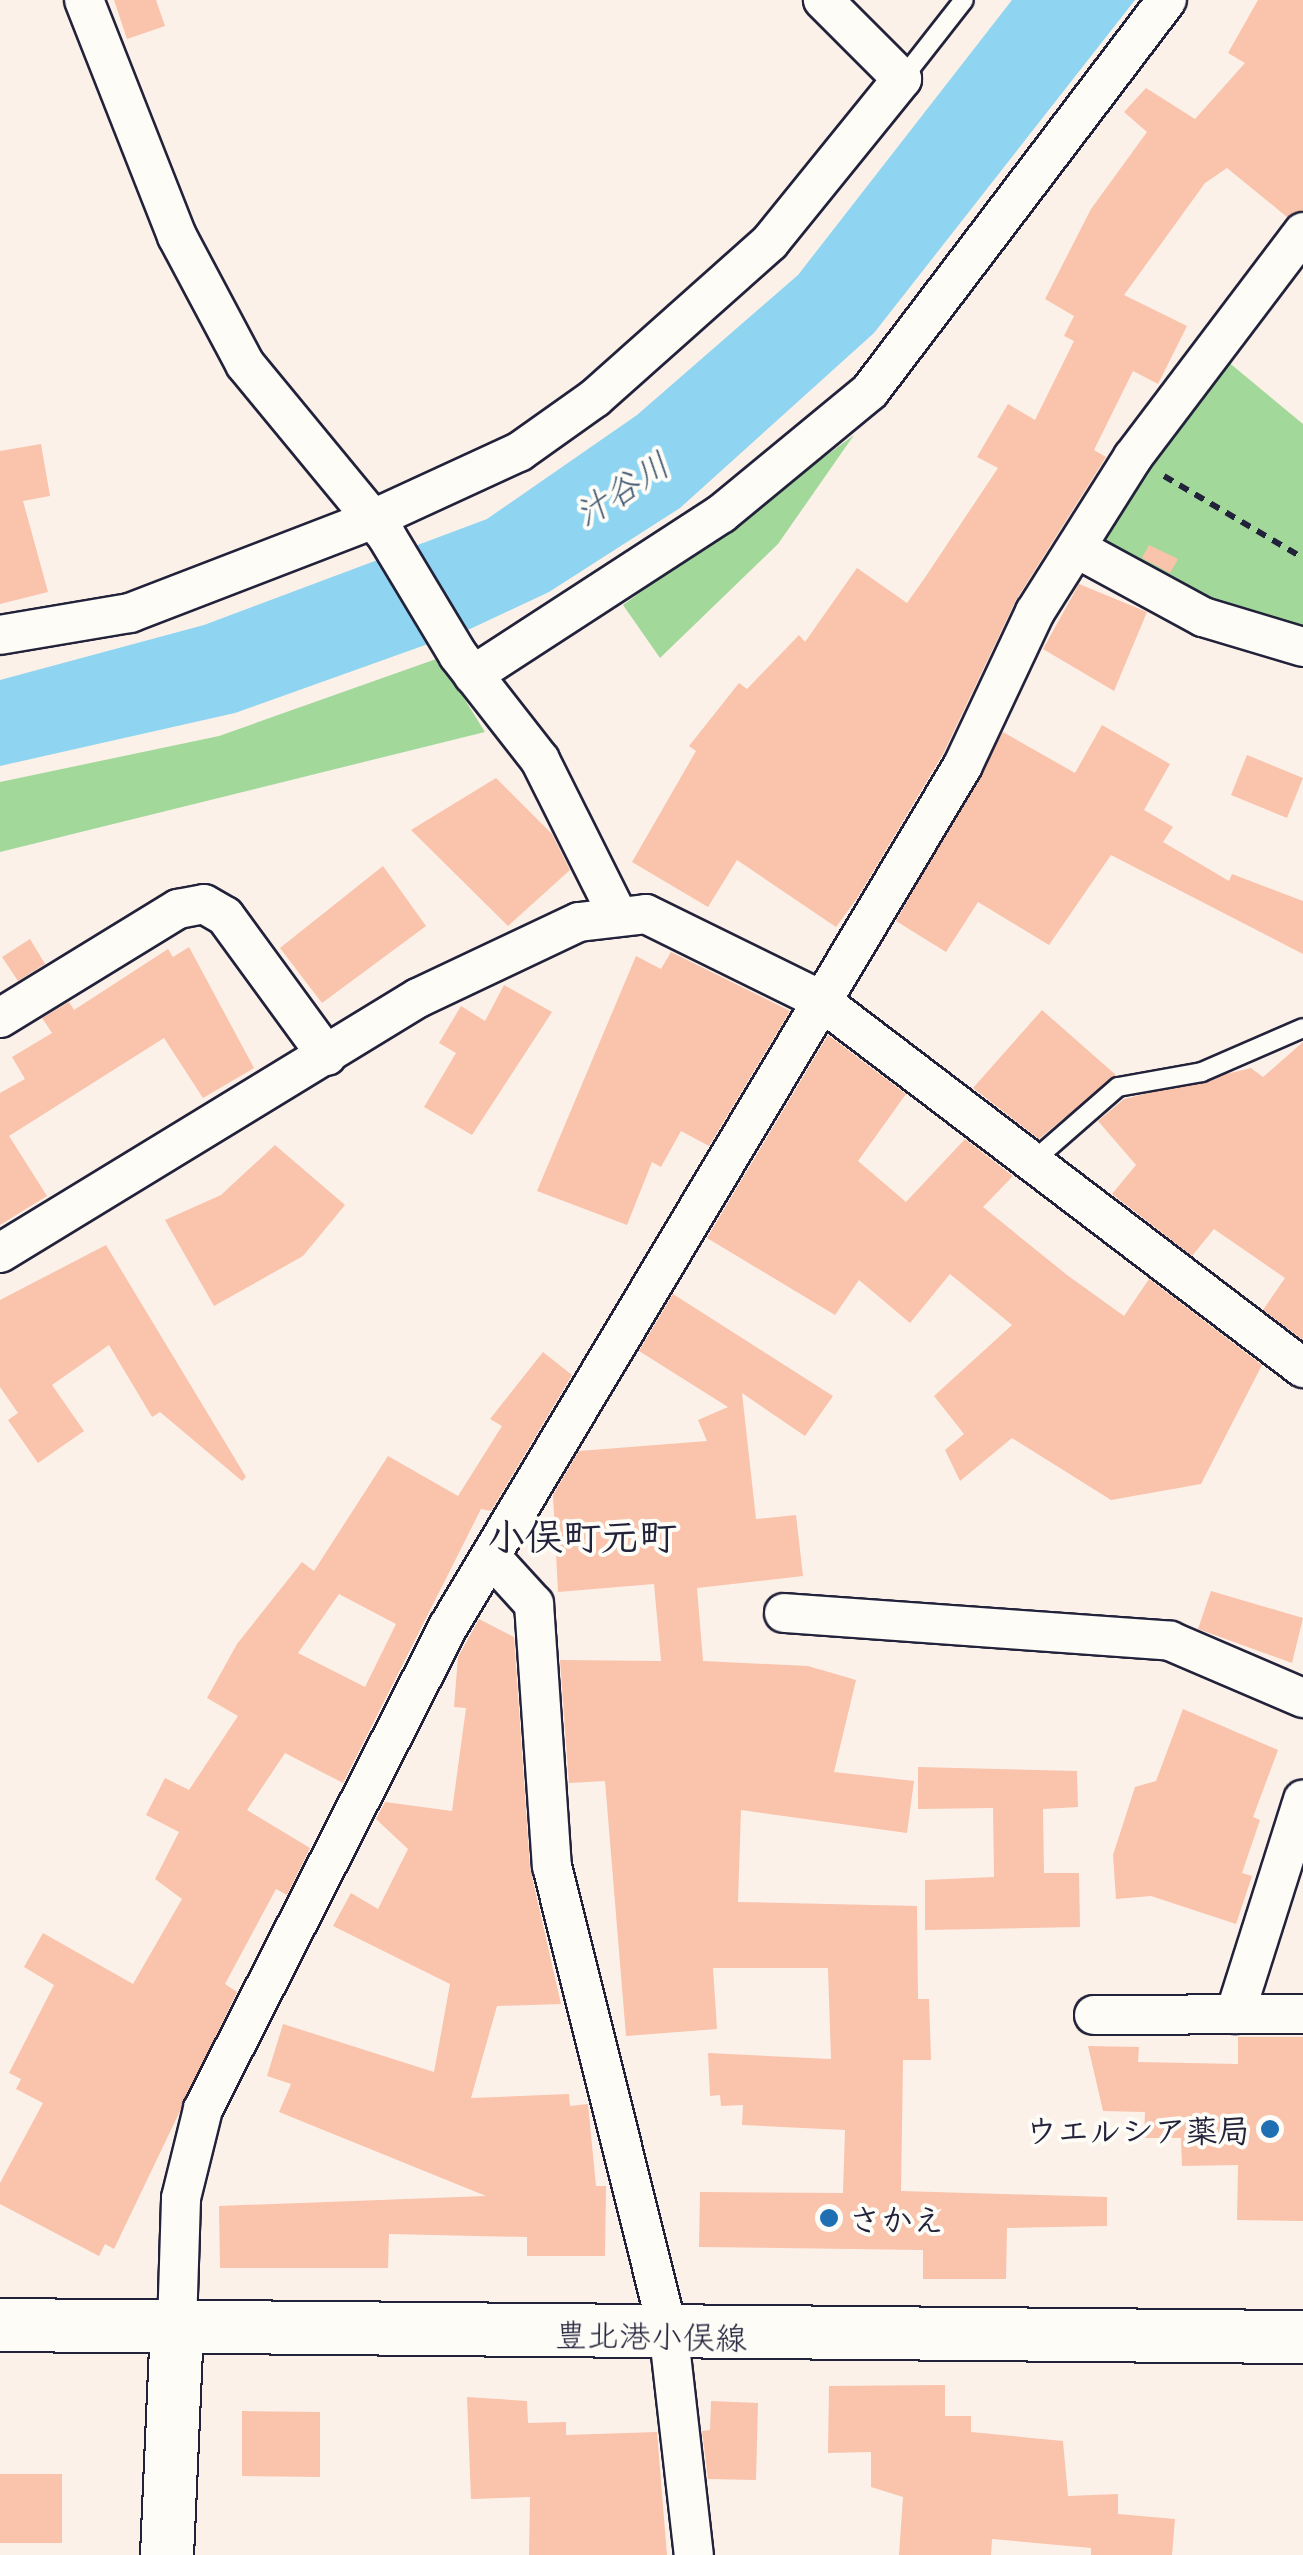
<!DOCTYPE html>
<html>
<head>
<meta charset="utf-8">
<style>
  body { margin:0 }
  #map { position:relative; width:1303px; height:2555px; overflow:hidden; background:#fcf1e8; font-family:"Playpen Sans","Klee One",sans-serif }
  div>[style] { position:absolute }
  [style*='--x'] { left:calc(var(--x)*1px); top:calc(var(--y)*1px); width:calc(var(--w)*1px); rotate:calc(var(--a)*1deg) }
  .green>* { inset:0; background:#a3d89b }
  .water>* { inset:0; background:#8fd5f1 }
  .building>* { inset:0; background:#f9c3ac }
  .path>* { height:6px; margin-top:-3px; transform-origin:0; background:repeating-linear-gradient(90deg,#22223b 0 10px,transparent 0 18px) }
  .roads { filter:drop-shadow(2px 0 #22223b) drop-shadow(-2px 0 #22223b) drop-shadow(0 2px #22223b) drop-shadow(0 -2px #22223b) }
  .lane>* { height:18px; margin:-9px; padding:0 9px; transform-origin:9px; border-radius:9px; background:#fdfcf7 }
  .street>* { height:38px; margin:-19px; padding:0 19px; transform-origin:19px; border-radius:19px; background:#fdfcf7 }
  .secondary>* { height:52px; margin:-26px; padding:0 26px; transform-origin:26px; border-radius:26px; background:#fdfcf7 }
  .dots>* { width:28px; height:28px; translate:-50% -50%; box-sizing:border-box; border:5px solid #fdfcf7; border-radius:50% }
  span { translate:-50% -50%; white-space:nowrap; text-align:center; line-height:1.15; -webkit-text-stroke:8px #fdfcf7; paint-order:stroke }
  .poi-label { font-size:32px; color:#22223b; font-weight:700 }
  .right { translate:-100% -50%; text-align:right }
  .left { translate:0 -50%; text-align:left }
  .street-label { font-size:32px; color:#22223b }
  .water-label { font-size:35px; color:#435872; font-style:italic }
  .quarter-label { font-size:38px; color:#22223b; font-weight:700 }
</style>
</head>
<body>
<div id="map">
  <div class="green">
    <div style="clip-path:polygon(1215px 351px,1303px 424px,1303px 650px,1076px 548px)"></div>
    <div style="clip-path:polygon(854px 435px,778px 544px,660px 658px,623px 605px)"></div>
    <div style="clip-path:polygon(439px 658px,485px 732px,0 852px,0 782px,219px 736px)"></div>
  </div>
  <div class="water">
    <div style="clip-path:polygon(1012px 0,1135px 0,874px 333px,680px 508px,549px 592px,470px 629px,235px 713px,0 766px,0 680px,204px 625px,487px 519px,637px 415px,798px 275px)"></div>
  </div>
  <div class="building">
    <div style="clip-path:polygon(114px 0,156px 0,165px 26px,127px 39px)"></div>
    <div style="clip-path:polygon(1258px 0,1303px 0,1303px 210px,1287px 217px,1227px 168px,1205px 183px,1124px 295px,1187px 326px,1158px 384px,1133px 371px,1094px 450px,1106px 457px,1016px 600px,943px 754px,858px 897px,836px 927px,737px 860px,708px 907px,632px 862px,696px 751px,689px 746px,739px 683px,747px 689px,799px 635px,805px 642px,857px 568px,907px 603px,924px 579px,998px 468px,977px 457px,1008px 404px,1035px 420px,1074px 341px,1064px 336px,1074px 316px,1045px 299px,1091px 209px,1147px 132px,1124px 112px,1146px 88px,1195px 119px,1245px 63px,1228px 53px)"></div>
    <div style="clip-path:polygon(41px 444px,50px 496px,23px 501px,48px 592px,0 604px,0 451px)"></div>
    <div style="clip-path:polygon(1149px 545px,1178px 559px,1170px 573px,1142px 558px)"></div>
    <div style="clip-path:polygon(1079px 584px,1147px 612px,1114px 691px,1043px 649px)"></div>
    <div style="clip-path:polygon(1102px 725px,1170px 764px,1144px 810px,1173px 827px,1163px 842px,1229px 881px,1232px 874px,1303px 901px,1303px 954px,1111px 855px,1049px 945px,978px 902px,946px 952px,896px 921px,1003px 732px,1075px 773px)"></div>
    <div style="clip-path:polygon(1247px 755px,1303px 778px,1287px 818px,1231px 795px)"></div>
    <div style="clip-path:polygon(496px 778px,552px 834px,570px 870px,508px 926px,411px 830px)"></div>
    <div style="clip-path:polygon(383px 866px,426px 926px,322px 1003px,280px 948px)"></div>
    <div style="clip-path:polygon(30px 939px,45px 964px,18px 981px,2px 957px)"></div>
    <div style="clip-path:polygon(189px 947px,254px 1068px,203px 1098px,164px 1038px,9px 1136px,47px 1196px,0 1225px,0 1093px,25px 1079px,12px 1057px,52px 1033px,42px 1018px,69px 1002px,74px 1010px,168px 949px,173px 957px)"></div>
    <div style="clip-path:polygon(671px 952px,790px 1011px,709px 1146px,681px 1131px,661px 1167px,652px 1162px,627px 1225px,537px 1191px,636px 956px,661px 969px)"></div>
    <div style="clip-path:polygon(504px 985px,552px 1012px,472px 1135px,424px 1107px,456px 1053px,439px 1043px,461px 1006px,485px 1021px)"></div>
    <div style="clip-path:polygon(1042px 1010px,1116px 1075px,1039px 1139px,973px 1088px)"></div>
    <div style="clip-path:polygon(828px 1035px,906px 1094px,858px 1161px,906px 1202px,965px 1139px,1013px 1176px,983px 1207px,1067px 1275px,1124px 1316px,1149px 1279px,1262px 1365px,1201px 1484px,1111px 1500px,1012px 1438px,960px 1481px,945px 1450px,964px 1434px,934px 1396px,1012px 1325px,950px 1274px,910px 1323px,859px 1280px,835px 1315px,707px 1238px)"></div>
    <div style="clip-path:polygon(1303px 1042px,1303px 1340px,1263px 1310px,1285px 1278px,1214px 1229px,1192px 1256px,1112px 1194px,1136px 1165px,1098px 1121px,1124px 1099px,1251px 1068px,1263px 1077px)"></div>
    <div style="clip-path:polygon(275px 1145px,345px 1205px,303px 1256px,214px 1306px,165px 1220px,221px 1195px)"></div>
    <div style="clip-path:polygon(106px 1245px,246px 1477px,242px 1481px,160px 1412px,152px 1417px,109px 1345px,52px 1385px,84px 1431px,38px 1463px,8px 1420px,18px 1413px,0 1387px,0 1300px)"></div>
    <div style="clip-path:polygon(673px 1294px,833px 1396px,805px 1436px,742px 1393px,756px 1519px,796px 1515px,803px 1576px,697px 1588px,703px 1661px,808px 1666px,856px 1680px,834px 1772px,914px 1781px,907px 1833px,741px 1810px,738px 1902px,917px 1906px,918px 1999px,929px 1999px,931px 2060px,903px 2060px,901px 2191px,1107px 2197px,1107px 2226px,1007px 2228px,1006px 2279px,923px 2279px,923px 2250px,699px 2247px,700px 2192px,843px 2193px,845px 2130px,742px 2125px,743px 2105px,721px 2106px,720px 2095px,710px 2096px,708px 2053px,831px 2059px,828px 1968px,713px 1968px,717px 2029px,626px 2036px,605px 1781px,569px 1783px,560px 1660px,661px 1661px,654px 1584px,558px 1592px,553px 1495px,579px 1451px,707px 1441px,698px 1420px,728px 1407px,639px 1351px)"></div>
    <div style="clip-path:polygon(evenodd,543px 1352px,572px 1375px,491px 1511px,481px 1509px,343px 1783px,285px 1753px,247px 1810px,310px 1848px,287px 1895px,276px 1889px,225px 1984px,237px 1992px,114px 2249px,105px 2244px,99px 2256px,0 2204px,0 2183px,43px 2103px,16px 2089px,21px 2079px,9px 2073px,54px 1985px,24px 1967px,43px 1933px,133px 1984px,182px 1899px,155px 1879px,179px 1832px,146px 1815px,165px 1778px,189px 1790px,238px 1716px,207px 1698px,237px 1644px,302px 1562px,314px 1571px,388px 1456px,458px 1496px,502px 1426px,490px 1419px,543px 1352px,339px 1594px,396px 1624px,365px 1687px,298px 1653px,339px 1594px)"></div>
    <div style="clip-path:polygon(1211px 1591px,1303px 1618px,1292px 1663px,1198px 1629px)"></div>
    <div style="clip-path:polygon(479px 1619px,514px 1637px,530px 1868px,561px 2004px,497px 2006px,471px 2098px,569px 2094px,570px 2106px,588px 2104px,596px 2186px,606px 2186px,605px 2256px,527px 2256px,527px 2237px,389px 2234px,388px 2268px,220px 2268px,219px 2206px,486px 2196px,279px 2112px,291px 2084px,267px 2076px,283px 2024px,434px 2072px,450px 1984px,333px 1926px,351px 1893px,378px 1909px,408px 1849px,376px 1819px,385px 1802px,452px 1811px,466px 1708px,454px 1707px,458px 1657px)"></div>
    <div style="clip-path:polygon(1183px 1709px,1278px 1750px,1253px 1817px,1260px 1820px,1242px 1873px,1252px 1876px,1236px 1924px,1151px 1896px,1116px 1899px,1113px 1855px,1135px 1787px,1156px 1781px)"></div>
    <div style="clip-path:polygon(918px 1767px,1077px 1771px,1078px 1807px,1043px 1809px,1044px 1873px,1079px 1873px,1080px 1927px,925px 1930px,925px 1880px,994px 1877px,993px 1808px,918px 1809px)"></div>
    <div style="clip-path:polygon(1238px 2037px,1303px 2037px,1303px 2221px,1237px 2220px,1238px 2165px,1182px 2166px,1181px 2138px,1144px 2138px,1145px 2112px,1103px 2111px,1088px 2046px,1139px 2047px,1138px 2062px,1238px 2064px)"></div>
    <div style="clip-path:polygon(945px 2385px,945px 2416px,971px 2416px,971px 2432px,1063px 2441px,1068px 2496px,1118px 2494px,1118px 2514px,1175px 2519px,1172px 2555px,1091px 2555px,1091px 2548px,992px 2539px,991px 2555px,899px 2555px,903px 2497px,871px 2487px,871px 2452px,828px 2453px,829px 2386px)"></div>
    <div style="clip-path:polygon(467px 2397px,527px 2401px,528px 2423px,566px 2422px,566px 2435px,657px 2432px,667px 2555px,529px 2555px,530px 2497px,471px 2499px)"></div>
    <div style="clip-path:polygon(711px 2401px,758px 2403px,756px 2480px,708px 2479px,702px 2431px,710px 2430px)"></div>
    <div style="clip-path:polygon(242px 2411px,320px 2412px,320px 2477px,242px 2476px)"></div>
    <div style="clip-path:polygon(0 2474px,62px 2474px,62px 2543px,0 2543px)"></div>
  </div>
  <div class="path">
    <div style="--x:1164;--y:476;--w:161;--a:30.5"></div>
  </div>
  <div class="roads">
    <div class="lane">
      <div style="--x:902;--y:79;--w:100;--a:-51.9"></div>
      <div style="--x:1032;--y:1162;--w:114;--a:-41.1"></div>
      <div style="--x:1118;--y:1087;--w:85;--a:-10.1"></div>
      <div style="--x:1202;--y:1072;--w:110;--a:-23.5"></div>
    </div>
    <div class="street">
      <div style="--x:84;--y:0;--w:254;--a:68.5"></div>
      <div style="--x:177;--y:236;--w:145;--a:62"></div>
      <div style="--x:245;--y:364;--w:222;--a:50.5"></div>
      <div style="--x:386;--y:535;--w:140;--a:59"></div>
      <div style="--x:458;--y:655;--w:133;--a:52"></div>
      <div style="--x:540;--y:760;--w:170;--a:63.4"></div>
      <div style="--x:1076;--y:548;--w:145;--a:28.5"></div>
      <div style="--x:1203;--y:617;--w:104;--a:16.7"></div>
      <div style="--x:0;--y:635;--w:132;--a:-9.6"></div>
      <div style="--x:130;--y:613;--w:261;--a:-21.1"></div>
      <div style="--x:373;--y:519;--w:161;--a:-24.7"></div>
      <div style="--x:519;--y:452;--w:93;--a:-35.4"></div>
      <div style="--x:595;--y:398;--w:234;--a:-41.7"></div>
      <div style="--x:770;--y:242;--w:210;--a:-51"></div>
      <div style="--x:902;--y:79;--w:112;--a:-135"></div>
      <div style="--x:473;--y:675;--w:296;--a:-33"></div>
      <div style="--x:721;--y:514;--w:193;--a:-39.5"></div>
      <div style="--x:870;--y:391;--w:491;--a:-52.8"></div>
      <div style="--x:0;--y:1018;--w:209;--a:-31.5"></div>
      <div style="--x:178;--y:909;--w:26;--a:-11"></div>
      <div style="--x:204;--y:904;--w:24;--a:30"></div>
      <div style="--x:225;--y:916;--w:173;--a:53.9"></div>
      <div style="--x:0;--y:1253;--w:490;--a:-31.4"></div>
      <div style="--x:418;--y:998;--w:178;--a:-25.3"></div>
      <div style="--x:579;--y:922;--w:67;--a:-6.8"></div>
      <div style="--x:646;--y:914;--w:191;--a:26.2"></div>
      <div style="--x:817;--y:998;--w:611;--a:37.28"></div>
      <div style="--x:492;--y:1558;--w:62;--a:47.6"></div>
      <div style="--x:534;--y:1604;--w:263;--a:86.1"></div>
      <div style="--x:552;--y:1866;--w:485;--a:76"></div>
      <div style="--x:669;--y:2337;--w:219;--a:83.5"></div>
      <div style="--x:784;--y:1613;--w:387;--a:4.1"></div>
      <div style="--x:1170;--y:1641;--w:145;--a:23.2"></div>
      <div style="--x:1235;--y:2014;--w:225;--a:-72.4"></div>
      <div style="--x:1094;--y:2015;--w:209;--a:-0.3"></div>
      <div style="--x:177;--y:2327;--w:129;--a:-88.2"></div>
      <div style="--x:181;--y:2198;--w:92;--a:-76.1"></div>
      <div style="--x:203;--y:2109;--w:541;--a:-63.06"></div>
      <div style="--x:448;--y:1627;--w:1004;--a:-59.14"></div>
      <div style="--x:963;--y:765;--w:169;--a:-64.8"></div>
      <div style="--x:1035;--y:612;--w:183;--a:-57.7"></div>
      <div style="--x:1133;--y:457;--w:282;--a:-52.9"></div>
    </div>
    <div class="secondary">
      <div style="--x:0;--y:2325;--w:1303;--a:0.53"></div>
      <div style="--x:167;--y:2555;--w:228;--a:-87.5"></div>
    </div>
  </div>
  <div class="dots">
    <div style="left:1270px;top:2129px;background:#1f6fb2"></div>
    <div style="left:829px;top:2218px;background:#1f6fb2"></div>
  </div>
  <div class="poi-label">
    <span class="right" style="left:1250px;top:2129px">ウエルシア薬局</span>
    <span class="left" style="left:849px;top:2218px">さかえ</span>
  </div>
  <div class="street-label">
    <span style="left:651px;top:2335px;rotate:1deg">豊北港小俣線</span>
  </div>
  <div class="water-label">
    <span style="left:621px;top:488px;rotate:-33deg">汁谷川</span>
  </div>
  <div class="quarter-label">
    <span style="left:582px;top:1535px">小俣町元町</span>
  </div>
</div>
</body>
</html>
